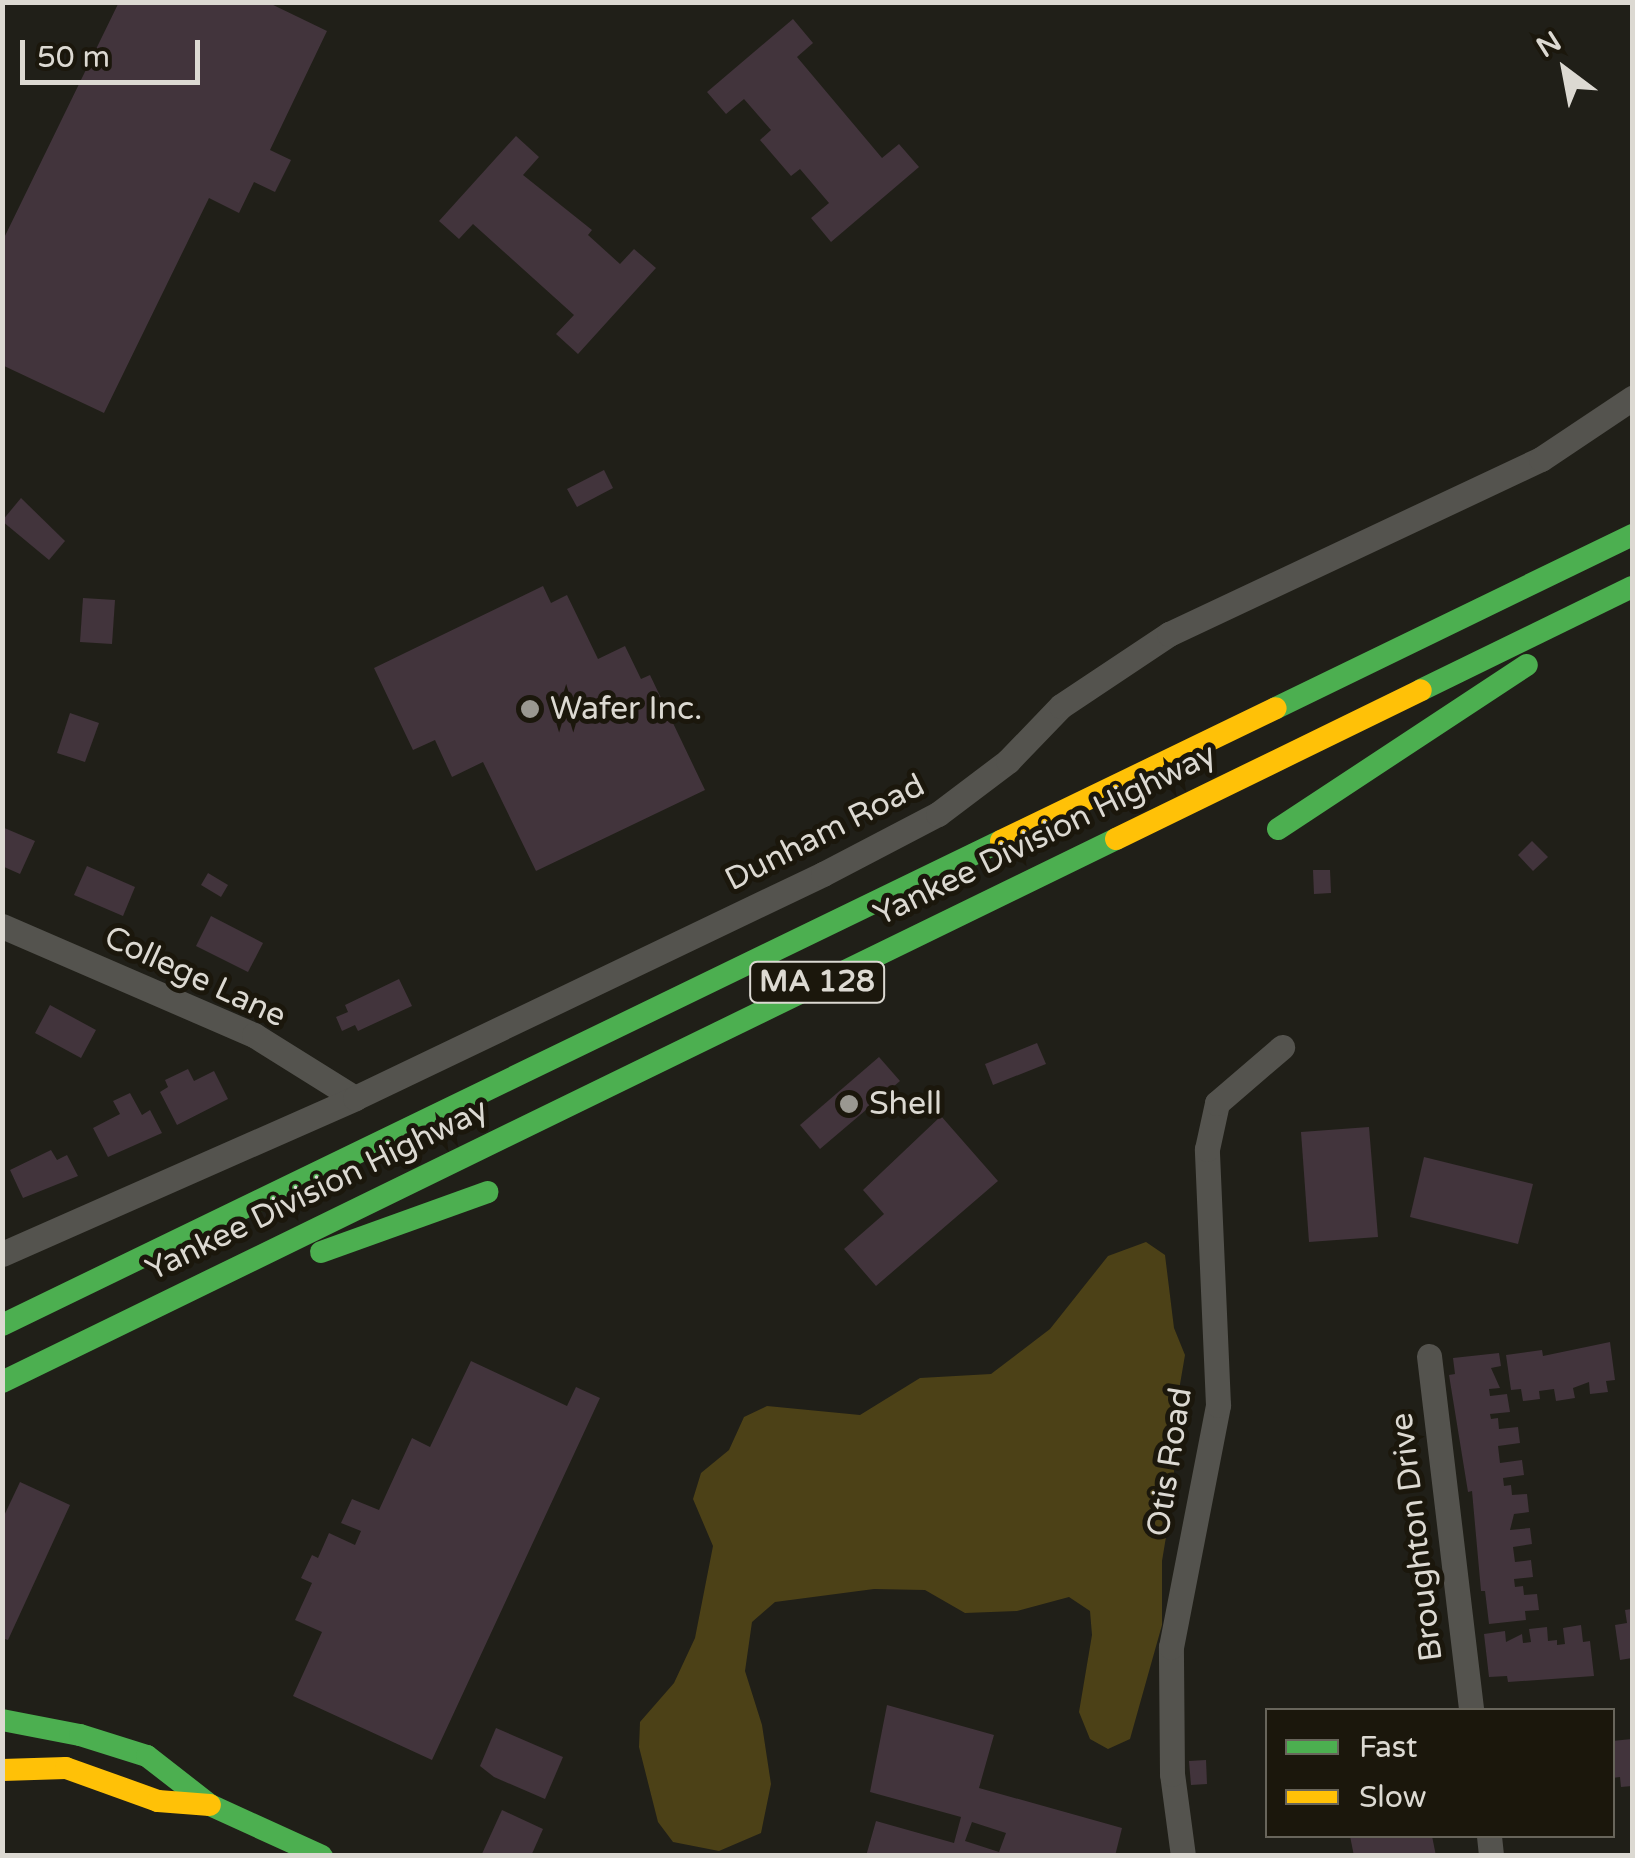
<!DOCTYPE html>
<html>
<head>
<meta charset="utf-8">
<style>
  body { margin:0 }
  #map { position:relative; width:1635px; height:1858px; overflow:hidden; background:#201f18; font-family:"Varela Round",sans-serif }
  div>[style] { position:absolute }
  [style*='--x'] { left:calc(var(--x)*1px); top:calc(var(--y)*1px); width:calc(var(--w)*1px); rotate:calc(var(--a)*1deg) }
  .green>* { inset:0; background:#4c4117 }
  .building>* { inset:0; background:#42343c }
  .street>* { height:25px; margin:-12.5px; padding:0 12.5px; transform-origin:12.5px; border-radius:12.5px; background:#54534e }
  .fast>* { height:22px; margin:-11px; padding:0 11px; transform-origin:11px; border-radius:11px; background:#4caf50 }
  .slow>* { height:22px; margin:-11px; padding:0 11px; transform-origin:11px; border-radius:11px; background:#ffc107 }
  .dots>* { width:28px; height:28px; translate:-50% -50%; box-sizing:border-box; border:5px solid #1b170c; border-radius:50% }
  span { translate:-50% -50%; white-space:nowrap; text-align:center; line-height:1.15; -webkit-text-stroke:10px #1b170c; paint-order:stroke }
  .shield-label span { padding:2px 8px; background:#1b170c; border:2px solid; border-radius:8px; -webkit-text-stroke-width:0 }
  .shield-label { font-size:30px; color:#dcd9d2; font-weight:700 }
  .poi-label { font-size:32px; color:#dcd9d2 }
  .left { translate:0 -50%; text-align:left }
  .street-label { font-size:32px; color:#dcd9d2 }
  .frame { position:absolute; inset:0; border:5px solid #dcd9d2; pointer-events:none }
  .legend { position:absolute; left:1265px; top:1708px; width:350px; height:130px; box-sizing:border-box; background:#1b170c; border:2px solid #68655b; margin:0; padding:12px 18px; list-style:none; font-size:30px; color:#dcd9d2 }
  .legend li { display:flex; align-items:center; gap:20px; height:50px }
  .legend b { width:50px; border:2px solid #68655b }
  .north { position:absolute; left:1515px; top:20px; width:100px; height:100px; -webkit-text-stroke:8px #1b170c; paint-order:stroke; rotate:328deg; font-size:28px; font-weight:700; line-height:40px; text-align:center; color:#dcd9d2 }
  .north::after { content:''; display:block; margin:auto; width:35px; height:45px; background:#dcd9d2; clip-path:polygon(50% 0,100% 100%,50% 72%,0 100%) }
  .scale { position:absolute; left:20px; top:40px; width:180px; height:45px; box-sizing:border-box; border:5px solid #dcd9d2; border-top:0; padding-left:12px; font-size:30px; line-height:35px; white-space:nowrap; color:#dcd9d2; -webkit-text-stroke:8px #1b170c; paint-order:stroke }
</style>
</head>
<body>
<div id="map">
  <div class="green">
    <div style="clip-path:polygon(1146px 1242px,1165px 1255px,1174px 1328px,1185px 1355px,1171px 1437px,1175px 1483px,1162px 1561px,1162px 1625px,1130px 1739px,1108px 1749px,1090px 1739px,1079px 1712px,1092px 1635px,1090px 1611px,1069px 1597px,1017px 1611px,965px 1613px,925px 1590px,874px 1589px,775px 1602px,752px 1622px,745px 1671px,762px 1725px,771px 1784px,761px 1833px,719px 1851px,673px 1842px,658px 1822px,639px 1747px,640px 1722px,674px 1683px,695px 1638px,713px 1546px,693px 1499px,701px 1473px,729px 1450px,744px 1417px,767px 1406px,860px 1415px,920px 1378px,991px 1374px,1050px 1329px,1108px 1256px)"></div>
  </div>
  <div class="building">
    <div style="clip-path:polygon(119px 2px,267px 2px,327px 31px,270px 150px,291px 160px,275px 192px,254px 182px,239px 213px,209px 198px,104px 413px,2px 365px,2px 242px)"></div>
    <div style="clip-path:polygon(793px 19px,813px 43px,797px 57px,882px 158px,899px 144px,919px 167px,831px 242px,811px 218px,829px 203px,800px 169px,791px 176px,760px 140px,771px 130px,744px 99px,726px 114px,707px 92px)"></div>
    <div style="clip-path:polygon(516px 136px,539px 157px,523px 175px,592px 230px,588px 235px,620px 264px,634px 249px,656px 268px,578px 354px,556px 334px,574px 315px,473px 224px,459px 239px,439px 221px)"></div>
    <div style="clip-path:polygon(604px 470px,613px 488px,577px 507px,567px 489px)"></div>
    <div style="clip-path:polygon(21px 498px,65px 541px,49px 560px,2px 521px)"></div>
    <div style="clip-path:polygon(543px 586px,551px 603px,567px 595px,598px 659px,625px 646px,641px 679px,650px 675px,705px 790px,536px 871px,483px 762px,452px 777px,435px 740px,413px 750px,374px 668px)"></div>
    <div style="clip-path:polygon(83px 598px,115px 600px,112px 644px,80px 642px)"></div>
    <div style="clip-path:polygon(70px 713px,99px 723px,85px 762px,57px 753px)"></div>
    <div style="clip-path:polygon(2px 827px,35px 841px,20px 874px,2px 866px)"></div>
    <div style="clip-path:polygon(1532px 841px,1548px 857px,1533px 871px,1518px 855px)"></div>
    <div style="clip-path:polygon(87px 866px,135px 887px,123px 916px,74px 895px)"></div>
    <div style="clip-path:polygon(1313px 870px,1330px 870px,1331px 893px,1314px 894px)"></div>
    <div style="clip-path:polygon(208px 873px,228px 885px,221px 897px,201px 885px)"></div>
    <div style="clip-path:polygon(211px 916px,263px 943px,248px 972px,196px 946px)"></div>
    <div style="clip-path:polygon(399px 979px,412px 1006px,358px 1031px,355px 1025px,342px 1031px,336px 1017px,348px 1012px,345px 1005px)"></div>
    <div style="clip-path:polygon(50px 1005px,96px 1030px,81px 1058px,35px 1033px)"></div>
    <div style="clip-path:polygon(1037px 1043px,1046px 1064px,993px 1085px,985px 1064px)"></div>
    <div style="clip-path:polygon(879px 1057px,900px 1081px,820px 1149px,800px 1125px)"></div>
    <div style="clip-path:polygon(188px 1069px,194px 1081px,214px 1071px,228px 1099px,177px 1125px,160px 1092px,168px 1087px,165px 1080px)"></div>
    <div style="clip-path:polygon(130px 1093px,142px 1115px,150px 1110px,162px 1133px,108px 1157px,93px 1128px,120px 1114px,113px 1101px)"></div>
    <div style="clip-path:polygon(941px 1116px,998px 1181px,876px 1286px,844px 1249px,884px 1214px,863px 1190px)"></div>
    <div style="clip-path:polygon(1369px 1127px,1378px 1237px,1309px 1242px,1301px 1132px)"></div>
    <div style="clip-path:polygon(51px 1150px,57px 1160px,67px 1155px,78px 1176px,23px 1198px,10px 1170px)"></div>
    <div style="clip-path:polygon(1424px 1157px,1533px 1184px,1518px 1244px,1410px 1217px)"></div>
    <div style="clip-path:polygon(1610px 1342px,1615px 1380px,1606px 1381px,1608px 1392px,1590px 1394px,1589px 1382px,1573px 1388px,1575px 1398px,1556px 1401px,1554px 1389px,1539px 1391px,1540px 1399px,1523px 1401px,1521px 1389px,1511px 1390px,1506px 1355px,1542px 1350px,1543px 1356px)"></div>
    <div style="clip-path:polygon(1499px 1353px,1501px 1366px,1491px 1368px,1500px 1388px,1489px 1389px,1490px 1396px,1507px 1394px,1510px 1412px,1490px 1414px,1491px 1419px,1498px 1418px,1499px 1429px,1518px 1427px,1520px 1443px,1498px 1446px,1500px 1463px,1522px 1460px,1524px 1475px,1503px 1478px,1504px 1486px,1511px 1485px,1512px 1495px,1527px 1494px,1529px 1512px,1514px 1514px,1510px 1530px,1530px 1528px,1532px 1544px,1513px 1547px,1515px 1562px,1531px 1560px,1533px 1577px,1514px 1579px,1515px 1587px,1523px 1586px,1524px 1595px,1537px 1594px,1539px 1610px,1525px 1611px,1526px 1620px,1489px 1624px,1485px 1591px,1481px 1591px,1472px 1491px,1468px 1492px,1449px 1375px,1455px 1374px,1453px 1358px)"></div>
    <div style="clip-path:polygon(471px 1361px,567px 1406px,576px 1387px,600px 1398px,432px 1760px,293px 1696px,322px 1632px,295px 1620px,312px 1583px,301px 1578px,312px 1555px,318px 1558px,329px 1533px,355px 1545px,361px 1531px,341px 1523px,352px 1499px,379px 1510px,412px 1438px,430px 1447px)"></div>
    <div style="clip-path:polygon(20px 1482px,70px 1505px,8px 1640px,2px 1638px,2px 1520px)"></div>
    <div style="clip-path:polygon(1632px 1609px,1632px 1658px,1620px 1660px,1615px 1625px,1627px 1623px,1625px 1610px)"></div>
    <div style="clip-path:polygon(1581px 1625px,1583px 1642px,1590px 1641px,1594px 1676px,1508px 1682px,1507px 1676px,1489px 1677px,1484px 1634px,1505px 1631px,1506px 1642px,1522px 1634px,1523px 1643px,1531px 1642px,1529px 1629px,1547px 1627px,1548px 1641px,1557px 1640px,1557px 1645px,1565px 1644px,1563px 1628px)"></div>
    <div style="clip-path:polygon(evenodd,887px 1705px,994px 1735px,979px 1788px,1122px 1828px,1115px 1856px,866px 1856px,876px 1821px,954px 1843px,961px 1817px,870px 1792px,887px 1705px,972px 1822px,1006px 1833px,999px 1852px,965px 1841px,972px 1822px)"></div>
    <div style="clip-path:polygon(496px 1728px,563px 1757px,545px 1799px,494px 1777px,480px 1766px)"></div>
    <div style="clip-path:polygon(1632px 1739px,1632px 1786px,1621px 1787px,1620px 1777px,1612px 1778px,1612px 1741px)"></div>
    <div style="clip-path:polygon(1206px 1760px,1207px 1784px,1191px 1785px,1189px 1761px)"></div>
    <div style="clip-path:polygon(502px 1810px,543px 1829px,531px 1856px,481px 1856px)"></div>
    <div style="clip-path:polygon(1350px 1836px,1432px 1836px,1436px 1856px,1354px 1856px)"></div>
  </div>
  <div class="street">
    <div style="--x:2;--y:926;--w:275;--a:23.4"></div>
    <div style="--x:254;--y:1035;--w:119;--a:32"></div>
    <div style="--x:2;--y:1254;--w:386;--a:-23.8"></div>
    <div style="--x:355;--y:1098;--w:519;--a:-25.58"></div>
    <div style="--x:823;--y:874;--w:130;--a:-27.6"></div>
    <div style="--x:938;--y:814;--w:88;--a:-37.1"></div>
    <div style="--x:1008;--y:761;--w:76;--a:-46.1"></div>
    <div style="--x:1061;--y:706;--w:130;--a:-33.7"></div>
    <div style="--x:1169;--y:634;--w:411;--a:-25.2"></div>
    <div style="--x:1541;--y:459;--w:110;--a:-33.8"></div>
    <div style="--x:1429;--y:1356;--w:356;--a:83.2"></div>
    <div style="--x:1489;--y:1836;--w:20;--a:84"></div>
    <div style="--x:1183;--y:1856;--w:83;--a:-97.6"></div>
    <div style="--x:1172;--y:1774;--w:127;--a:-90.5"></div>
    <div style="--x:1171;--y:1647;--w:247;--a:-79"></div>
    <div style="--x:1218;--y:1405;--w:256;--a:-92.5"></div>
    <div style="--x:1207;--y:1149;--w:47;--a:-77.7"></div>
    <div style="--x:1217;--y:1103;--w:86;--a:-40.7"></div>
  </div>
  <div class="fast">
    <div style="--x:1421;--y:690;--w:235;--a:-26"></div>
    <div style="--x:1276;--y:708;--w:396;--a:-25.9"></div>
    <div style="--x:1278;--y:829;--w:298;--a:-33.4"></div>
    <div style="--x:321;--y:1252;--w:177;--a:-19.8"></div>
    <div style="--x:2;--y:1325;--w:1110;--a:-25.85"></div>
    <div style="--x:2;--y:1382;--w:1239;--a:-25.99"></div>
    <div style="--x:2;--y:1720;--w:79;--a:10.9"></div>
    <div style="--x:80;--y:1735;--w:70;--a:17.4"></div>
    <div style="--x:147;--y:1756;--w:80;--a:37.9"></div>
    <div style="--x:210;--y:1805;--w:123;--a:24.5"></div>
  </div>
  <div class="slow">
    <div style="--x:1116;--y:839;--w:339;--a:-26"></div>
    <div style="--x:1001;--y:841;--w:305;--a:-25.8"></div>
    <div style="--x:2;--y:1770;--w:64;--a:-1.8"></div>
    <div style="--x:66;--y:1768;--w:98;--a:19.7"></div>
    <div style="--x:158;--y:1801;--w:52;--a:4.4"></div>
  </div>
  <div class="dots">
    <div style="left:530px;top:709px;background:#9a9891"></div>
    <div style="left:849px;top:1104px;background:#9a9891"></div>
  </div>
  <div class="shield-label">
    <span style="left:817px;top:982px">MA 128</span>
  </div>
  <div class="poi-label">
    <span class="left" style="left:550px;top:709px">Wafer Inc.</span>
    <span class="left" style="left:869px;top:1104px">Shell</span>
  </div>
  <div class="street-label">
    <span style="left:825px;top:833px;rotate:-27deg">Dunham Road</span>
    <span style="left:1045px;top:835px;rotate:-26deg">Yankee Division Highway</span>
    <span style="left:195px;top:977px;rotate:25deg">College Lane</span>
    <span style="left:317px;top:1190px;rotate:-26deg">Yankee Division Highway</span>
    <span style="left:1170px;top:1462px;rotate:-81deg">Otis Road</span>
    <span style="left:1417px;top:1537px;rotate:-97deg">Broughton Drive</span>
  </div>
  <div class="frame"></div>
  <ul class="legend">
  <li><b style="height:12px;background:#4caf50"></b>Fast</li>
  <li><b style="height:12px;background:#ffc107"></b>Slow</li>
  </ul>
  <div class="north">N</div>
  <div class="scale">50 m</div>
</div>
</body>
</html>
